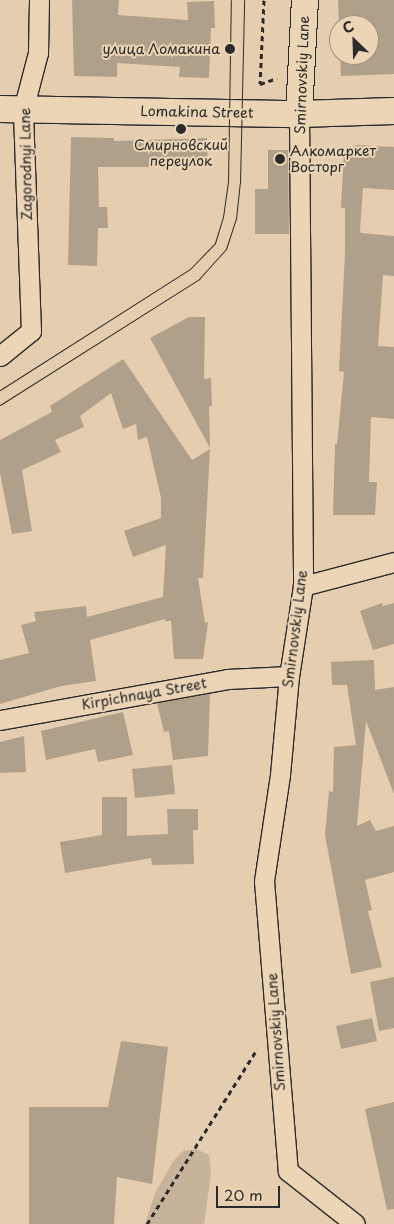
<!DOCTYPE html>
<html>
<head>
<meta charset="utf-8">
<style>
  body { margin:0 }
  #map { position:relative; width:394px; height:1224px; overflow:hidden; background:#e4ceaf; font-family:"Playpen Sans",sans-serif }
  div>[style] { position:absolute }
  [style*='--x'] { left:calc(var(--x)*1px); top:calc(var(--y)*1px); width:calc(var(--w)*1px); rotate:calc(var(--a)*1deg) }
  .green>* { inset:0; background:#c6b39a }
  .building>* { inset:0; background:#b0a08a }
  .path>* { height:3px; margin-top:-1.5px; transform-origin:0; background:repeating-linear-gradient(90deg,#2b2b2b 0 5px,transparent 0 9px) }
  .roads { filter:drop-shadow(1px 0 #2b2b2b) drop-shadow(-1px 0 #2b2b2b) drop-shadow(0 1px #2b2b2b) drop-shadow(0 -1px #2b2b2b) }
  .minor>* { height:19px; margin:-9.5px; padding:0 9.5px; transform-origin:9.5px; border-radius:9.5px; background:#ecd5b5 }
  .secondary>* { height:26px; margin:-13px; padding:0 13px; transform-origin:13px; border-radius:13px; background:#ecd5b5 }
  .tram>* { height:1px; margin:-0.5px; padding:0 0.5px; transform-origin:0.5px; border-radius:0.5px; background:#2b2b2b }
  .dots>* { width:14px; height:14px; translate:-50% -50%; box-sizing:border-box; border:2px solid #ecd5b5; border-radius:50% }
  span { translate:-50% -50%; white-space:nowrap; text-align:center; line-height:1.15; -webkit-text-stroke:4px #ecd5b5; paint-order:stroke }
  .poi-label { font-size:14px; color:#2b2b2b }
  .right { translate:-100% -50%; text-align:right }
  .left { translate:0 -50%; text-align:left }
  .street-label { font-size:14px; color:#2b2b2b }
  .north { position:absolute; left:329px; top:15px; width:50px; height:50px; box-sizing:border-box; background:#ecd5b5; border:1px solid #9f917e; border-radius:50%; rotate:336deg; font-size:14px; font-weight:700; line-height:20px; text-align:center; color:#2b2b2b }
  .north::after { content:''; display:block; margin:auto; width:18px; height:22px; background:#2b2b2b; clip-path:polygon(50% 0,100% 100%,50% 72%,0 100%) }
  .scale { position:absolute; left:216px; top:1186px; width:64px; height:22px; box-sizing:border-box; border:2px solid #2b2b2b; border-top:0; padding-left:6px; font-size:15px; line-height:18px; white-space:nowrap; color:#2b2b2b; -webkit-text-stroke:4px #ecd5b5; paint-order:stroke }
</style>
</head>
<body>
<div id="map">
  <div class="green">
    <div style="clip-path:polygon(196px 1149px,209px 1155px,211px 1174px,204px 1224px,145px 1224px,155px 1193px,174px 1160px,183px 1151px)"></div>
  </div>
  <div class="building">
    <div style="clip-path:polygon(72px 0,119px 0,118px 15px,188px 20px,187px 2px,214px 1px,215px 28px,211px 28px,209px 78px,179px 77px,180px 67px,117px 63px,117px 77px,74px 76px)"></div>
    <div style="clip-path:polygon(338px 0,394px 0,394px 74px,341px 76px,340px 55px,369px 55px,369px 25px,339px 27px)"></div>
    <div style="clip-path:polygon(71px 137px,114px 138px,114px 141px,207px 138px,208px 167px,98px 167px,99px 207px,107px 207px,108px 228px,98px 228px,97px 266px,68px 265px)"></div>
    <div style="clip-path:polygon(356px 145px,394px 147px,394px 190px,363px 188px,360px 231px,361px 233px,394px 236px,394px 276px,383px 275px,378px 346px,394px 347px,394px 419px,371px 417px,369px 482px,377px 482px,375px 515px,333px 515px,335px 444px,337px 444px,344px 372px,339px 371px,345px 253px,345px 208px,341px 208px,344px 153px)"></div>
    <div style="clip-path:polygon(268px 150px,288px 150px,289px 234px,255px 234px,255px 189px,268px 189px)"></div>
    <div style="clip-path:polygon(189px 317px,205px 317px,204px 379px,211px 378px,212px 406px,209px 406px,210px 448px,150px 338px)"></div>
    <div style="clip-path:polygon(123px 359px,192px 460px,210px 449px,203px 578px,198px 578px,205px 623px,208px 622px,203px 659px,174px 659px,171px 621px,165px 621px,165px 619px,90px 640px,96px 681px,61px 686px,0 704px,0 660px,29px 653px,21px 625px,36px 621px,34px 612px,86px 606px,87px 617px,163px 597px,166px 545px,133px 557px,124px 531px,161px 518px,161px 498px,147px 437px,138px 440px,136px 424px,123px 429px,111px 393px,80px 416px,84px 427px,55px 440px,61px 452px,22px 470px,32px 531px,12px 534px,0 473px,0 440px,52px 412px,50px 406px)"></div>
    <div style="clip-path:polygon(382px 603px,383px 606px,394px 603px,394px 644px,373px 650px,360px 611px)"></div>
    <div style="clip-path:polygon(374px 660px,375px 690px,394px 687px,394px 794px,366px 721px,357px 826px,370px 820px,376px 831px,394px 826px,394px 872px,365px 880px,372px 910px,368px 911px,382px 967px,351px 974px,325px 835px,329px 791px,333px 792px,334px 747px,356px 745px,347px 685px,332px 685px,331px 662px)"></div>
    <div style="clip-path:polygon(210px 694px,208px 756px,173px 760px,169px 731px,164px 732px,157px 703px)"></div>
    <div style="clip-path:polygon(123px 712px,133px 755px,98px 762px,95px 749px,46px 760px,41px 731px)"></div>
    <div style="clip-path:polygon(24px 736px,26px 772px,0 773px,0 742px)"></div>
    <div style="clip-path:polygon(172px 765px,175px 794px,135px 798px,132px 769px)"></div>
    <div style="clip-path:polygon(102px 797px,127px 797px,127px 836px,168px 834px,167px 809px,198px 809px,198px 830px,193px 830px,194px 864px,152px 865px,151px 858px,65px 873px,60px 842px,102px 835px)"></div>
    <div style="clip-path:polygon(394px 977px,394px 1028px,379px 1031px,370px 982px)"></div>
    <div style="clip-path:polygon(372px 1018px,377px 1041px,341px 1049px,336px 1026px)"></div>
    <div style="clip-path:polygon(121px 1041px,168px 1047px,152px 1184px,117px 1177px,114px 1224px,29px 1224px,29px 1107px,108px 1107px)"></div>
    <div style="clip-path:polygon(394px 1102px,394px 1209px,387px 1210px,365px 1109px)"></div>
  </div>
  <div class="path">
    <div style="--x:264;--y:0;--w:84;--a:92.7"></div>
    <div style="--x:260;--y:84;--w:18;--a:-19"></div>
    <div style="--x:147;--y:1224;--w:207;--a:-57.8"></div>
  </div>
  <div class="roads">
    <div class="minor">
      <div style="--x:299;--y:114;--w:472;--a:89.5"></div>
      <div style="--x:303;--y:586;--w:91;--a:98.8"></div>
      <div style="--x:289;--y:676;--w:99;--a:95.2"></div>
      <div style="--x:280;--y:775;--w:107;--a:98.6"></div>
      <div style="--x:264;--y:881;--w:291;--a:85.3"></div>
      <div style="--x:288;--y:1171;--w:85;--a:38.3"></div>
      <div style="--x:0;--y:356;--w:40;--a:-39"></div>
      <div style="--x:31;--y:331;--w:221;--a:-92.1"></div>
      <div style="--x:23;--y:110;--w:59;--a:-75.3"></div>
      <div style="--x:38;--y:53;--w:53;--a:-88.9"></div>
      <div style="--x:303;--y:586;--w:94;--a:-14.8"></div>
      <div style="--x:0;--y:720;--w:231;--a:-10.2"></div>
      <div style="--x:227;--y:679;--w:62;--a:-2.8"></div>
    </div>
    <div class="secondary">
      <div style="--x:0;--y:109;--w:299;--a:1"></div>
      <div style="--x:299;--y:114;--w:95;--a:-1.8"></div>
      <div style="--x:299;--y:114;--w:114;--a:-87"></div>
    </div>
  </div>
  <div class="tram">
    <div style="--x:0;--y:390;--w:225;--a:-32.5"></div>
    <div style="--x:190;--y:269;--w:36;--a:-46"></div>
    <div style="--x:215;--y:243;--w:27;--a:-73"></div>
    <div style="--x:223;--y:217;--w:35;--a:-82"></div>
    <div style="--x:228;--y:182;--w:182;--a:-89.1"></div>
    <div style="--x:0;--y:405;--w:236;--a:-32.3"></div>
    <div style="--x:199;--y:279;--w:40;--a:-48"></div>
    <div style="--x:226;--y:249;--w:32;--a:-72"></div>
    <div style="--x:236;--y:219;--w:36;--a:-84"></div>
    <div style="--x:240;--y:183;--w:183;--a:-88.7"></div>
  </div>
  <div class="dots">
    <div style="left:230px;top:49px;background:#2b2b2b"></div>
    <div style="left:181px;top:129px;background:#2b2b2b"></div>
    <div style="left:280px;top:159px;background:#2b2b2b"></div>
  </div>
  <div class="poi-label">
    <span class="right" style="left:220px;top:49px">улица Ломакина</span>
    <span style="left:181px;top:153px">Смирновский<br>переулок</span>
    <span class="left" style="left:290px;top:159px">Алкомаркет<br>Восторг</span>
  </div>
  <div class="street-label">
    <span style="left:302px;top:75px;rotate:-88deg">Smirnovskiy Lane</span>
    <span style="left:197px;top:112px;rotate:1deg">Lomakina Street</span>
    <span style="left:26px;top:164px;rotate:-91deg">Zagorodnyi Lane</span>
    <span style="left:295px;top:629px;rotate:-83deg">Smirnovskiy Lane</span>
    <span style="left:144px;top:694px;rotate:-10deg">Kirpichnaya Street</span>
    <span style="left:276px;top:1032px;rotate:-94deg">Smirnovskiy Lane</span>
  </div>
  <div class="north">С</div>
  <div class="scale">20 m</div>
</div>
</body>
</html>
